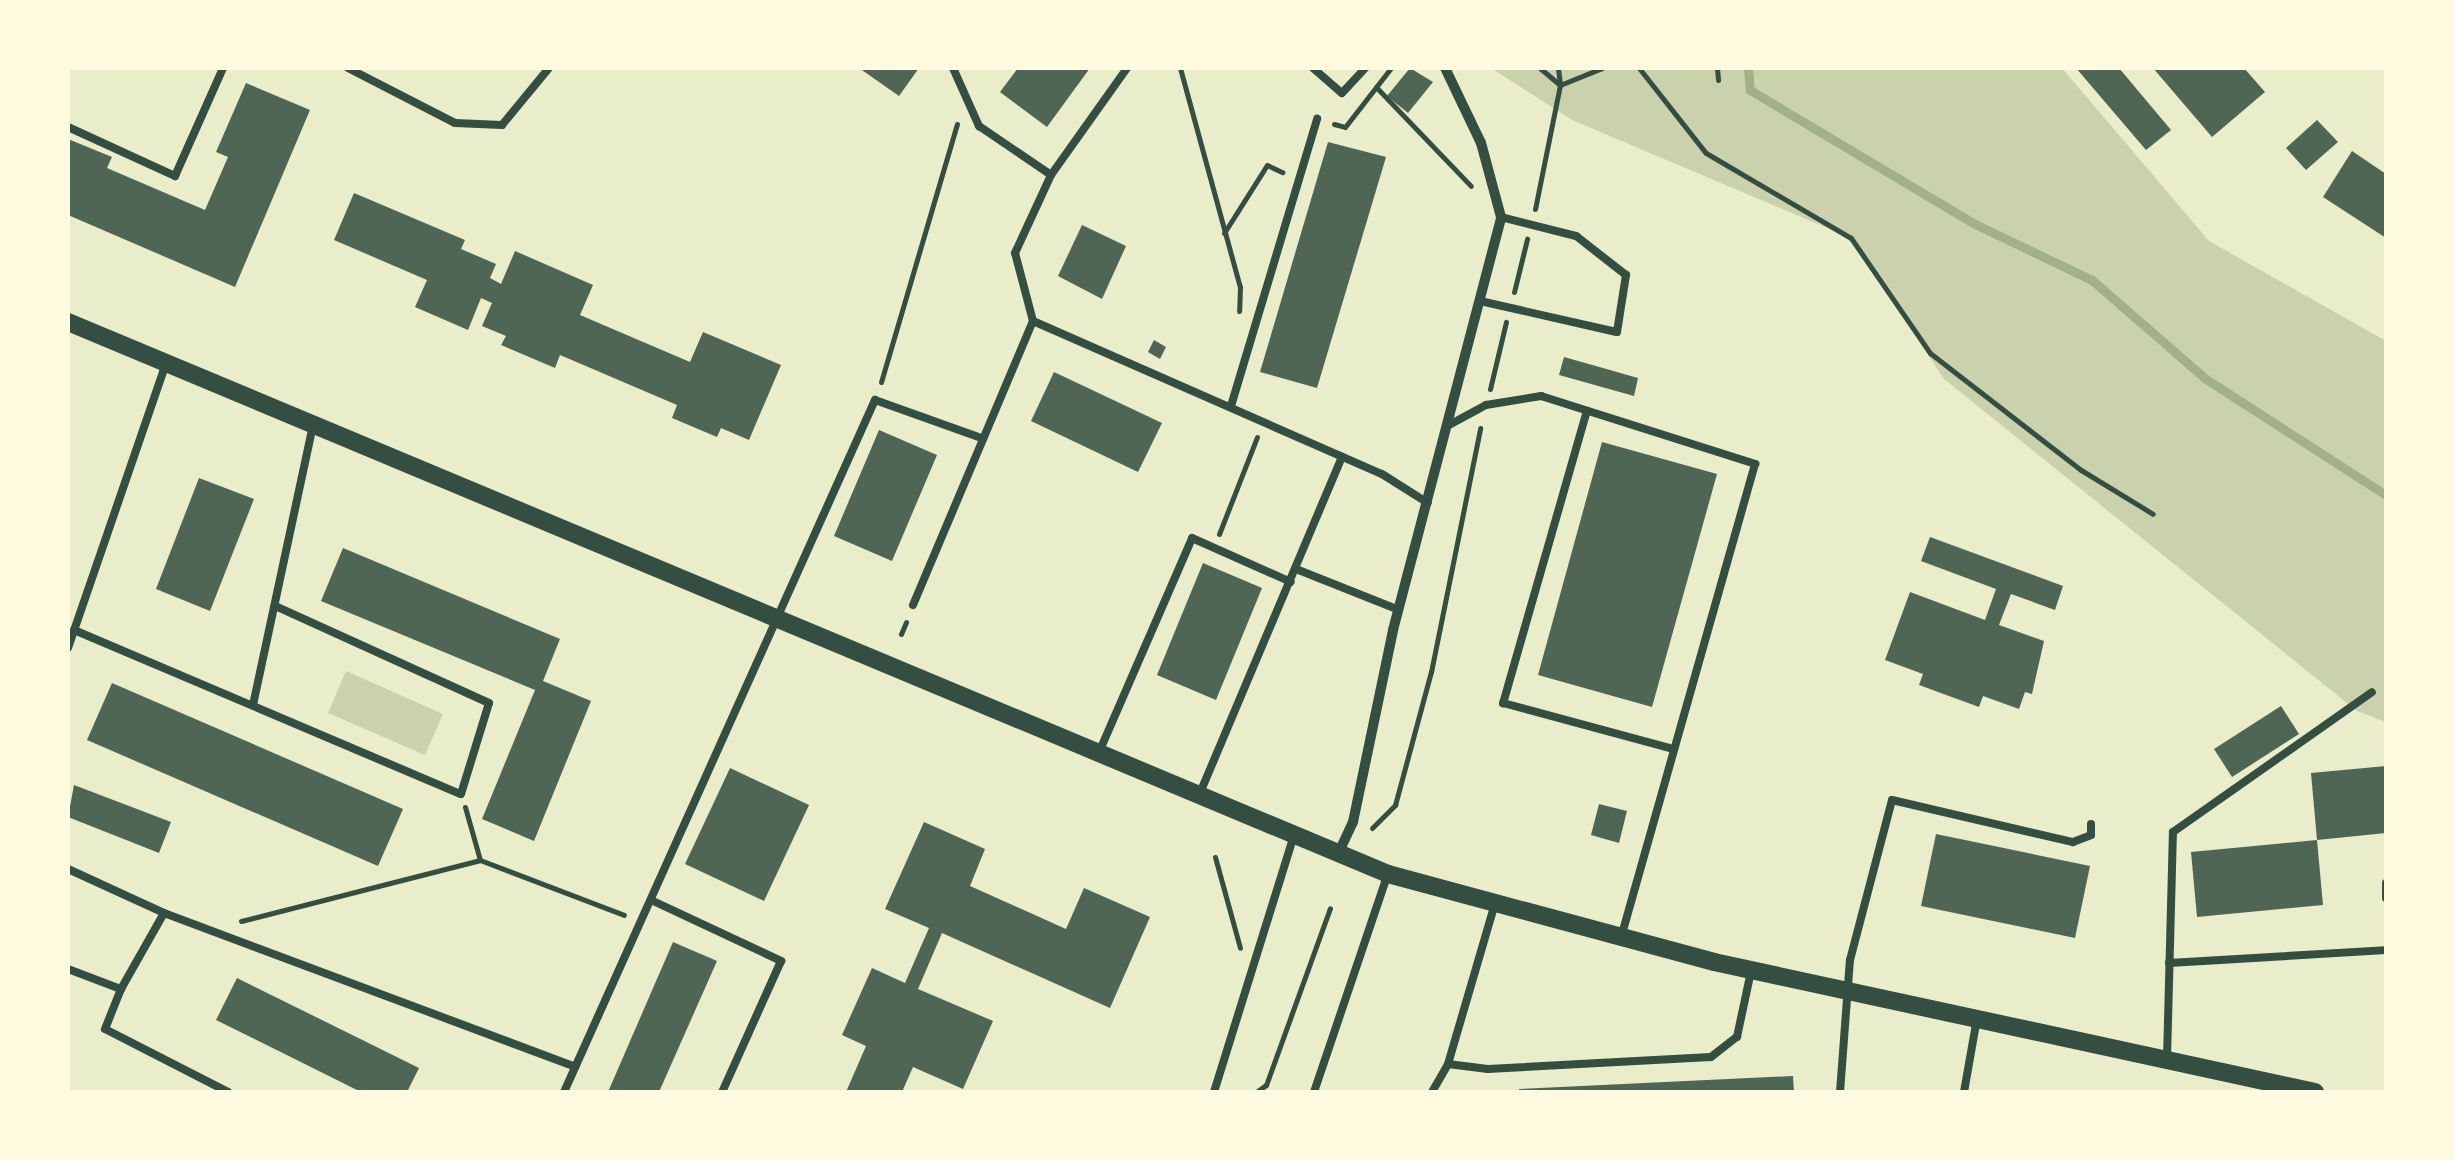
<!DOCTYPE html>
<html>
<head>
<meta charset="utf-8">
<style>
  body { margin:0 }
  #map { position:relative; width:2454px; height:1160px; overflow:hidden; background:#e9edc9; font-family:Barlow,sans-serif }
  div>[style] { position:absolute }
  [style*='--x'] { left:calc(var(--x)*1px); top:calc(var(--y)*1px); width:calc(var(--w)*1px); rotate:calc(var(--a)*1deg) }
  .green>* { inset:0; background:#cad2ad }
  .stream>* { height:9px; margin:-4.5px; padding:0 4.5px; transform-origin:4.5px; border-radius:4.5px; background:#a3b18a }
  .building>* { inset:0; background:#4f6655 }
  .path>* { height:5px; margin:-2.5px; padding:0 2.5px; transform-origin:2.5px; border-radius:2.5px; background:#344e41 }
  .service>* { height:8px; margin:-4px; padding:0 4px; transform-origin:4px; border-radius:4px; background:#344e41 }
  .minor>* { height:10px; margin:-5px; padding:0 5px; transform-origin:5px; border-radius:5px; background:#344e41 }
  .tertiary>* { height:18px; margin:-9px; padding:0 9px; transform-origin:9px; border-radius:9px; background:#344e41 }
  span { translate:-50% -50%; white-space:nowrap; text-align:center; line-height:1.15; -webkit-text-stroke:9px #fefae0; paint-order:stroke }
  .frame { position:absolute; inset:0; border:70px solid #fefae0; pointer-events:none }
</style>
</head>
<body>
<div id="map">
  <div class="green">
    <div style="clip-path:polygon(1491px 68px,2062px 68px,2209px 241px,2386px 341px,2386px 722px,2357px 711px,1944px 379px,1851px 238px,1572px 120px)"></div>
    <div style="clip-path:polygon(346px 671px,443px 714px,425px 755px,328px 713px)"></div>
  </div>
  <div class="stream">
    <div style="--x:1748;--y:68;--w:22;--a:85"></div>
    <div style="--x:1750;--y:90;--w:262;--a:30.8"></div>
    <div style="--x:1975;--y:224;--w:130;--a:25.6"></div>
    <div style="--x:2092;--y:280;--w:151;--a:41"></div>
    <div style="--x:2206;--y:379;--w:214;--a:32.8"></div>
  </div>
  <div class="building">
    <div style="clip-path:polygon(859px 68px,919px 68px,899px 96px)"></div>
    <div style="clip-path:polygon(1018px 68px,1090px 68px,1047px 127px,1000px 92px)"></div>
    <div style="clip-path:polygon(1410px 68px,1433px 82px,1408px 113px,1387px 96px)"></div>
    <div style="clip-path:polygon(2076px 68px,2119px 68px,2171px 130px,2146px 150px)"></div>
    <div style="clip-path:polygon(2153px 68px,2244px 68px,2265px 92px,2212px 137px)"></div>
    <div style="clip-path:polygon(246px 83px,310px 110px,235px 287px,68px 215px,68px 139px,112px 157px,107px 168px,205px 210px,228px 157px,216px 152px)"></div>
    <div style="clip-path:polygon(2317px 120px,2338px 142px,2306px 170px,2286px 148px)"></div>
    <div style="clip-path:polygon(1328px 142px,1386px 157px,1317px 388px,1260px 372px)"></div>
    <div style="clip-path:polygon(2352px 151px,2386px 174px,2386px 238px,2323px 197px)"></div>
    <div style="clip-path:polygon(354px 193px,465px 240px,461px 249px,496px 264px,490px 278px,501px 284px,515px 251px,593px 285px,580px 315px,690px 362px,703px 332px,781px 365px,749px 440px,721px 428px,717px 437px,672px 418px,677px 405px,560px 355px,555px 368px,501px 345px,506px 336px,482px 326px,492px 303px,481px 298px,468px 330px,415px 307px,427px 280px,334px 240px)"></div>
    <div style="clip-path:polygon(1082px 225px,1126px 246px,1102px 299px,1058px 276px)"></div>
    <div style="clip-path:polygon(1154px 340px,1166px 347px,1160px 359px,1148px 352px)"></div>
    <div style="clip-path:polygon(1564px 357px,1638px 378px,1634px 396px,1559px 375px)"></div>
    <div style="clip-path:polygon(1054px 372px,1162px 423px,1138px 472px,1031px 421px)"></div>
    <div style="clip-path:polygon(879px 430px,937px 455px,892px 561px,834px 536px)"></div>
    <div style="clip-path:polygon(1602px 442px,1717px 474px,1652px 707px,1538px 675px)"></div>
    <div style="clip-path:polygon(199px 478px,254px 499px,210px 611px,156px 589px)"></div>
    <div style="clip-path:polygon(1930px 537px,2063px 586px,2055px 610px,2011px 594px,1999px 625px,2044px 641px,2032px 694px,2025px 692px,2019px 709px,1983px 696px,1979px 707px,1919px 685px,1923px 674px,1885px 660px,1910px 592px,1985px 620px,1996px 589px,1921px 561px)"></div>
    <div style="clip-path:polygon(343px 548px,560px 639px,543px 681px,591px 701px,534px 841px,482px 819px,535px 690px,321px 601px)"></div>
    <div style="clip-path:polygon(1203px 563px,1262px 588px,1216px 700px,1157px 675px)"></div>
    <div style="clip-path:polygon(112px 683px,403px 809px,378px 866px,87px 740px)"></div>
    <div style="clip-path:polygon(2281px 706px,2299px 734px,2232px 777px,2214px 749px)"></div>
    <div style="clip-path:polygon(2386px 766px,2386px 833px,2317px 840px,2323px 905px,2197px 917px,2191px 852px,2317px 840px,2311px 773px)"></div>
    <div style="clip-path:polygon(730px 768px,809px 805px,764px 901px,685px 864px)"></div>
    <div style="clip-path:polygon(74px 785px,171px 822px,159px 853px,68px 817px)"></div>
    <div style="clip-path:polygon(1599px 804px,1627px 811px,1619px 843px,1591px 835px)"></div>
    <div style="clip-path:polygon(924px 822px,985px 849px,970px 886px,1066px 929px,1084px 888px,1150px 917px,1110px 1008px,942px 933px,918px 989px,993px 1021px,963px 1089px,913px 1067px,902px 1092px,846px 1092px,866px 1046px,842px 1035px,872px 968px,905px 983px,929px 928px,885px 909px)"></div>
    <div style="clip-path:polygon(1936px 834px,2090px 866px,2075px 938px,1921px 906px)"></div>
    <div style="clip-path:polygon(673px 942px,717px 961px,659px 1092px,608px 1092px)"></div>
    <div style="clip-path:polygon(237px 978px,419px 1068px,407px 1092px,361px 1092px,216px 1020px)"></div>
    <div style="clip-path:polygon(1793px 1076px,1794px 1092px,1519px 1092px,1519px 1089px)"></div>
  </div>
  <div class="path">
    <div style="--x:1180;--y:68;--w:227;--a:74.7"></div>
    <div style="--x:1240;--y:287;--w:24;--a:92"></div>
    <div style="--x:1558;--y:68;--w:17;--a:83"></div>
    <div style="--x:1560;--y:85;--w:45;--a:-22"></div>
    <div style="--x:1639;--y:68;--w:108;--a:51.8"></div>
    <div style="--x:1706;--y:153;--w:168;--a:30.4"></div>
    <div style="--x:1851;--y:238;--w:140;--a:55.5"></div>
    <div style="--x:1930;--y:353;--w:191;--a:37.8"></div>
    <div style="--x:2081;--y:470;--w:84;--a:31.4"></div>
    <div style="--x:1717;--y:68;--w:12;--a:85"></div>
    <div style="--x:1376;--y:87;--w:137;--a:46.2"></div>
    <div style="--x:1334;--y:124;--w:11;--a:15"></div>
    <div style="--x:1345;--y:127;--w:75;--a:-52.1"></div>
    <div style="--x:1535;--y:209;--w:126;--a:-78.6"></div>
    <div style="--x:1560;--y:85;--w:26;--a:-140"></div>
    <div style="--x:1224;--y:233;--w:80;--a:-57.7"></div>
    <div style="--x:1267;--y:165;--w:17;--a:25"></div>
    <div style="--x:1514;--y:292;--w:55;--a:-76.2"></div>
    <div style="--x:881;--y:382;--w:269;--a:-73.6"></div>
    <div style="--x:1490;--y:389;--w:69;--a:-76.6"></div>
    <div style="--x:1219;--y:534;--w:104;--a:-68.6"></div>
    <div style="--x:901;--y:634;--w:13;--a:-67"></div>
    <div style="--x:465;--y:807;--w:55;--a:74.2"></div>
    <div style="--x:480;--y:860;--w:154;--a:20.9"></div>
    <div style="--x:1372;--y:828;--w:33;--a:-45"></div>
    <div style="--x:1395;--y:805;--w:138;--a:-74.9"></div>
    <div style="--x:1431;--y:672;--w:249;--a:-78.6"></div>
    <div style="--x:1215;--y:857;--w:94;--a:74.6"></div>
    <div style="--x:241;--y:921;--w:247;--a:-14.3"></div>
    <div style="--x:1256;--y:1092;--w:12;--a:-35"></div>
    <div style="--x:1266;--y:1085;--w:188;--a:-70.1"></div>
  </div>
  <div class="service">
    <div style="--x:348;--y:68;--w:120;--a:27.2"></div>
    <div style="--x:455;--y:123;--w:47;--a:2.4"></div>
    <div style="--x:502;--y:125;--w:74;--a:-50.5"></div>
    <div style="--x:953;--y:68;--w:64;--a:65.9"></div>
    <div style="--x:979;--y:126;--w:87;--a:34.2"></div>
    <div style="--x:1051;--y:175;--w:131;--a:-54.6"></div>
    <div style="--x:1313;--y:68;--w:38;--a:41"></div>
    <div style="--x:1342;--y:93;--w:34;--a:-47"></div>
    <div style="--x:68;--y:127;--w:118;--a:24.6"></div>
    <div style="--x:175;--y:176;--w:118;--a:-66"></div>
    <div style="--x:1480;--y:301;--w:140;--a:12.8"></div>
    <div style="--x:1617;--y:332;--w:58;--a:-81"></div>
    <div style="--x:1626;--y:275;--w:63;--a:-142"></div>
    <div style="--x:1576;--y:236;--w:77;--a:-165.8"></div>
    <div style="--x:1033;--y:321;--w:381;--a:23.7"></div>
    <div style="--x:1382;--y:474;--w:54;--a:32.2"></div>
    <div style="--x:1231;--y:406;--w:300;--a:-73.3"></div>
    <div style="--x:1586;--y:414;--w:301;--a:106"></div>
    <div style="--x:1503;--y:703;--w:176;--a:15.1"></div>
    <div style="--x:1449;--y:425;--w:42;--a:-28.4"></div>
    <div style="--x:1486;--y:405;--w:56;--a:-9.3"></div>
    <div style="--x:1541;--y:396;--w:225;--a:17.6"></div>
    <div style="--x:1755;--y:464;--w:492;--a:105.8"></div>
    <div style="--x:1296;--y:569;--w:111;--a:21.7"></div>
    <div style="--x:913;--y:605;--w:308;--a:-67.1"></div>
    <div style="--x:1033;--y:321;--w:70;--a:-104.8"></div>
    <div style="--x:1015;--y:253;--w:86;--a:-65.2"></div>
    <div style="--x:74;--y:630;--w:420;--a:23"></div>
    <div style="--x:461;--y:794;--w:95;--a:-72.9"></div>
    <div style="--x:489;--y:703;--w:235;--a:-155.6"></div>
    <div style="--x:68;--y:648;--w:301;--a:-71"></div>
    <div style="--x:253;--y:705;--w:285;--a:-77.9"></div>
    <div style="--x:1100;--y:750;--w:231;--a:-66.5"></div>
    <div style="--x:1192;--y:538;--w:108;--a:24"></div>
    <div style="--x:1200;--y:793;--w:365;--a:-67.1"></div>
    <div style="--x:68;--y:869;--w:106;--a:24.6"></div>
    <div style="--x:2386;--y:883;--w:15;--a:90"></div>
    <div style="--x:651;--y:900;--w:144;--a:25.1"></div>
    <div style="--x:781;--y:961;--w:144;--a:114.2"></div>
    <div style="--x:2169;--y:963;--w:217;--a:-3.4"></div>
    <div style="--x:68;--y:969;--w:57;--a:20.7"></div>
    <div style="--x:121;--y:989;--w:87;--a:-60.5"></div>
    <div style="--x:164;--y:913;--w:439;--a:20.5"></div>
    <div style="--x:121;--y:989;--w:43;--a:111.8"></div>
    <div style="--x:105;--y:1029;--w:138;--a:27.1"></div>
    <div style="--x:2167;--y:1059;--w:227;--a:-88.5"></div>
    <div style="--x:2173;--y:832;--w:243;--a:-35.1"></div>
    <div style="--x:1448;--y:1064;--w:40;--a:7.1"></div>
    <div style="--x:1488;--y:1069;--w:223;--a:-3.1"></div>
    <div style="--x:1711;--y:1057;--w:33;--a:-38"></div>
    <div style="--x:1737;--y:1037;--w:67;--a:-78"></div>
    <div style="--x:564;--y:1092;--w:759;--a:-65.8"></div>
    <div style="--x:875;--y:400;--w:113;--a:19.7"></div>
    <div style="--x:1214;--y:1092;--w:266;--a:-72.7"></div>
    <div style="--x:1314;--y:1092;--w:230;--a:-71.3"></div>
    <div style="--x:1432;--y:1092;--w:32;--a:-60"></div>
    <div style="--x:1448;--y:1064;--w:168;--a:-73.7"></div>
    <div style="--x:1840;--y:1092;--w:132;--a:-85.7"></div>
    <div style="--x:1850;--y:960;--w:165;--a:-75.3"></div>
    <div style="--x:1892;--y:800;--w:186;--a:13.1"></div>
    <div style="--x:2073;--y:842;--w:19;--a:-21"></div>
    <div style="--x:2091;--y:835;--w:11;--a:-90"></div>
    <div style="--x:1964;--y:1092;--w:75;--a:-80"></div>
  </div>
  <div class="minor">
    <div style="--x:1338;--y:854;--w:35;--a:-65"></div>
    <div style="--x:1353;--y:822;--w:196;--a:-78.2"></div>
    <div style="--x:1393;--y:630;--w:427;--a:-75.3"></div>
    <div style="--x:1501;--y:217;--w:77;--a:-105.1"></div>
    <div style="--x:1481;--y:143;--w:83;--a:-115.6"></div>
  </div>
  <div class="tertiary">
    <div style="--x:68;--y:322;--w:1431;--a:22.69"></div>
    <div style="--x:1388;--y:874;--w:338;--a:15.1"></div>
    <div style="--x:1714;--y:962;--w:615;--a:12.21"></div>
  </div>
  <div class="frame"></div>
</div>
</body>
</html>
